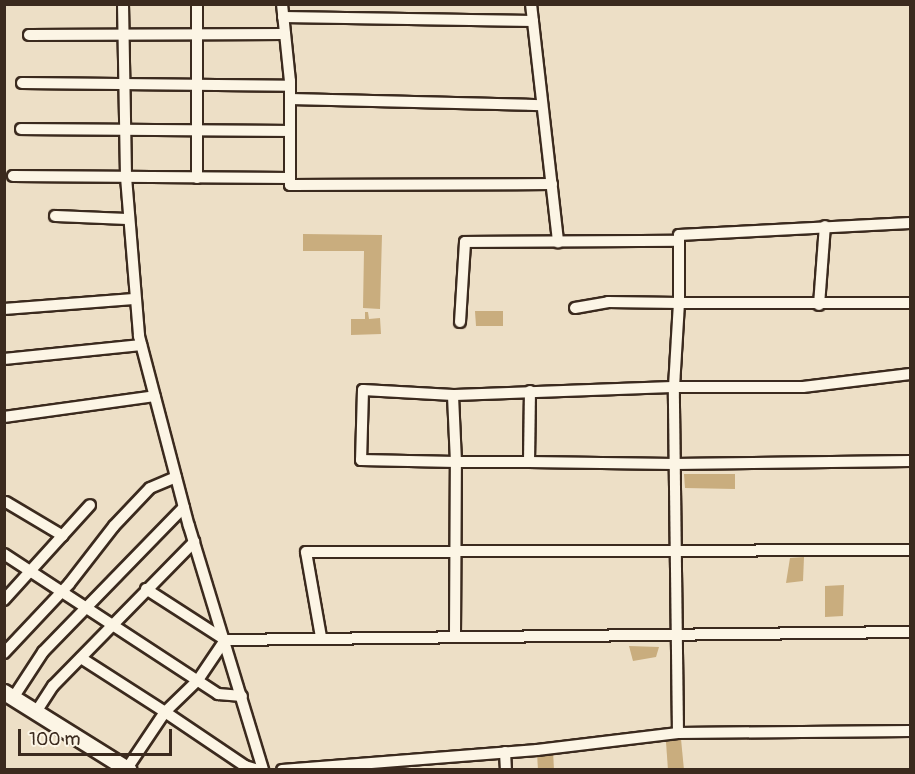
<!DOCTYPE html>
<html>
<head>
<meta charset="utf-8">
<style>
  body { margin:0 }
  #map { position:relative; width:915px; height:774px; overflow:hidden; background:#eddfc6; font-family:Pangolin,sans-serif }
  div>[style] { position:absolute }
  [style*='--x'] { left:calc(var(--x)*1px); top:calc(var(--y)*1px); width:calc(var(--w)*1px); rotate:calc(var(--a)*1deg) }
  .building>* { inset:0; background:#c9ad7e }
  .roads { filter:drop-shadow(2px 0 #3b2a1e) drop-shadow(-2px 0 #3b2a1e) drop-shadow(0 2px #3b2a1e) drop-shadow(0 -2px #3b2a1e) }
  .street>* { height:10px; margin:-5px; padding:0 5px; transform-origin:5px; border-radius:5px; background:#fcf5e5 }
  .secondary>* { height:15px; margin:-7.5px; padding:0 7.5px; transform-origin:7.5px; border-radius:7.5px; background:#fcf5e5 }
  span { translate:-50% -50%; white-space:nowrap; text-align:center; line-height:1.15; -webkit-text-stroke:5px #fcf5e5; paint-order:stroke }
  .frame { position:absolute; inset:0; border:6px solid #3b2a1e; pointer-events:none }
  .scale { position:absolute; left:18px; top:729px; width:154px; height:27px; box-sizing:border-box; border:3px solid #3b2a1e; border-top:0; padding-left:8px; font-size:18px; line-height:21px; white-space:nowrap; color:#3b2a1e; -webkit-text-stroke:4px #fcf5e5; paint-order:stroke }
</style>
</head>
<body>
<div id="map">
  <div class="building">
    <div style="clip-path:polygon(303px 234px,382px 235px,380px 309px,363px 308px,364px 251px,303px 251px)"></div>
    <div style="clip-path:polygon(475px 311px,503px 311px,503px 326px,476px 326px)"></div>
    <div style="clip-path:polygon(365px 312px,368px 312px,369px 319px,380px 318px,381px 334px,351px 335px,351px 319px,365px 319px)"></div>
    <div style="clip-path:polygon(684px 474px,735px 474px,735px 489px,685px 488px)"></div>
    <div style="clip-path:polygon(804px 557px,803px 581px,786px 583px,790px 558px)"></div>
    <div style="clip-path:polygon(844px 585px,843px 616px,825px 617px,825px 586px)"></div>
    <div style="clip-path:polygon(629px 646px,659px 647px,656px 657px,633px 661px)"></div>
    <div style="clip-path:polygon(681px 739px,684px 770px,668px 770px,666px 742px)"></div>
    <div style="clip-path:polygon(553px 750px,554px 770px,538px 770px,537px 753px)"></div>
  </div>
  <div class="roads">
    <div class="street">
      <div style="--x:123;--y:4;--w:173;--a:89"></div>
      <div style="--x:126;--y:177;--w:160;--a:85.3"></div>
      <div style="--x:139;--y:336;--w:196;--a:75.3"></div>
      <div style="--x:189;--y:526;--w:255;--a:73.1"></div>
      <div style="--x:197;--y:4;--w:174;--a:90"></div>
      <div style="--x:282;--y:4;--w:77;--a:84.1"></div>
      <div style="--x:290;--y:81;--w:104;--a:90"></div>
      <div style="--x:290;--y:185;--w:262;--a:-0.2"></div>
      <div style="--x:531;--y:4;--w:240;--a:83.5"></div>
      <div style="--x:283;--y:17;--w:250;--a:0.9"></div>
      <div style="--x:29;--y:35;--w:256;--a:-0.2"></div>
      <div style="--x:22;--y:83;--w:268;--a:0.6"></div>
      <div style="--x:290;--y:99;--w:252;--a:1.4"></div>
      <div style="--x:21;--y:129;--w:268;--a:0.4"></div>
      <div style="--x:13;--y:176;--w:277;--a:0.4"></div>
      <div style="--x:55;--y:216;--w:73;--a:2.4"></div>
      <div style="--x:819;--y:305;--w:79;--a:-85.7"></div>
      <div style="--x:575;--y:308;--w:34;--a:-10"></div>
      <div style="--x:608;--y:302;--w:71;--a:0.8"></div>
      <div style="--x:679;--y:303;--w:68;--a:-90"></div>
      <div style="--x:679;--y:235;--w:231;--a:-3"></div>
      <div style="--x:4;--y:309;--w:130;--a:-4.4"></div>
      <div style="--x:460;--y:322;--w:80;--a:-86.4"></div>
      <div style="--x:465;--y:242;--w:214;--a:-0.3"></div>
      <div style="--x:4;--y:359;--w:138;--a:-5.8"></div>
      <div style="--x:453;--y:395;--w:221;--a:-2.1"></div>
      <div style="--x:674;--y:387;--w:84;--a:-86.6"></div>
      <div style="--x:679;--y:303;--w:231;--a:0"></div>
      <div style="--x:4;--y:417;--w:152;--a:-7.9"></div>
      <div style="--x:529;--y:462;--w:71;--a:-89.2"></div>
      <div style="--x:6;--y:502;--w:66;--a:30.8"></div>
      <div style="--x:4;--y:554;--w:256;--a:33.2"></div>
      <div style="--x:218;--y:694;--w:24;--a:5"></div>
      <div style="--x:146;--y:589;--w:94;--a:32.8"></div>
      <div style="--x:225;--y:640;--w:685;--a:-0.67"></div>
      <div style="--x:4;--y:600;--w:128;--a:-47.8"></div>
      <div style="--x:455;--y:635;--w:173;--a:-89.7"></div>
      <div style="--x:456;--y:462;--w:67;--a:-92.6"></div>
      <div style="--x:453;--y:395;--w:90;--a:-176.8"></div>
      <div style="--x:363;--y:390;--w:70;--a:91.6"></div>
      <div style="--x:361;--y:460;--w:95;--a:1.2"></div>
      <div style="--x:456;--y:462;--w:73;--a:0"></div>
      <div style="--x:529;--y:462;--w:145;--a:0.8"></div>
      <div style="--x:674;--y:464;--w:236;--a:-0.7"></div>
      <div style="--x:321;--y:637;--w:86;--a:-100"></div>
      <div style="--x:306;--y:552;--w:604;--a:-0.19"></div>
      <div style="--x:4;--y:653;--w:95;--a:-46.7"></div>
      <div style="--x:69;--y:584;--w:73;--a:-52.2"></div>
      <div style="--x:114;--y:526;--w:52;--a:-46.5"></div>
      <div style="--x:150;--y:488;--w:28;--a:-23"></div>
      <div style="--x:81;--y:658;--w:100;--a:32.7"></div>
      <div style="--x:165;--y:712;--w:46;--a:-44.1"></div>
      <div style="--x:198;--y:680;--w:48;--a:-56"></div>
      <div style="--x:13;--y:698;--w:55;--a:-56.9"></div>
      <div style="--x:43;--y:652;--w:202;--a:-45.8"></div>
      <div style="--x:36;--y:712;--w:31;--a:-57"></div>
      <div style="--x:53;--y:686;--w:202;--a:-45.6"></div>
      <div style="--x:678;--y:733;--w:346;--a:-90.7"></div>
      <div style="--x:674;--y:387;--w:129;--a:0"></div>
      <div style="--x:803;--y:387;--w:108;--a:-6.9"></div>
      <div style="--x:505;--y:752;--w:18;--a:87"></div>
      <div style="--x:126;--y:770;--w:70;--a:-56.1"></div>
      <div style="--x:165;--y:712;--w:97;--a:34"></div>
      <div style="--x:245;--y:766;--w:14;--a:17"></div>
      <div style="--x:282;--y:770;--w:256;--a:-4.5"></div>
      <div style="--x:537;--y:750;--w:142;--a:-6.9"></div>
      <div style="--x:678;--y:733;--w:232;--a:-0.5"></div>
    </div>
    <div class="secondary">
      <div style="--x:4;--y:692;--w:147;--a:32"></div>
    </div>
  </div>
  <div class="frame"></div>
  <div class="scale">100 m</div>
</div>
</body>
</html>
